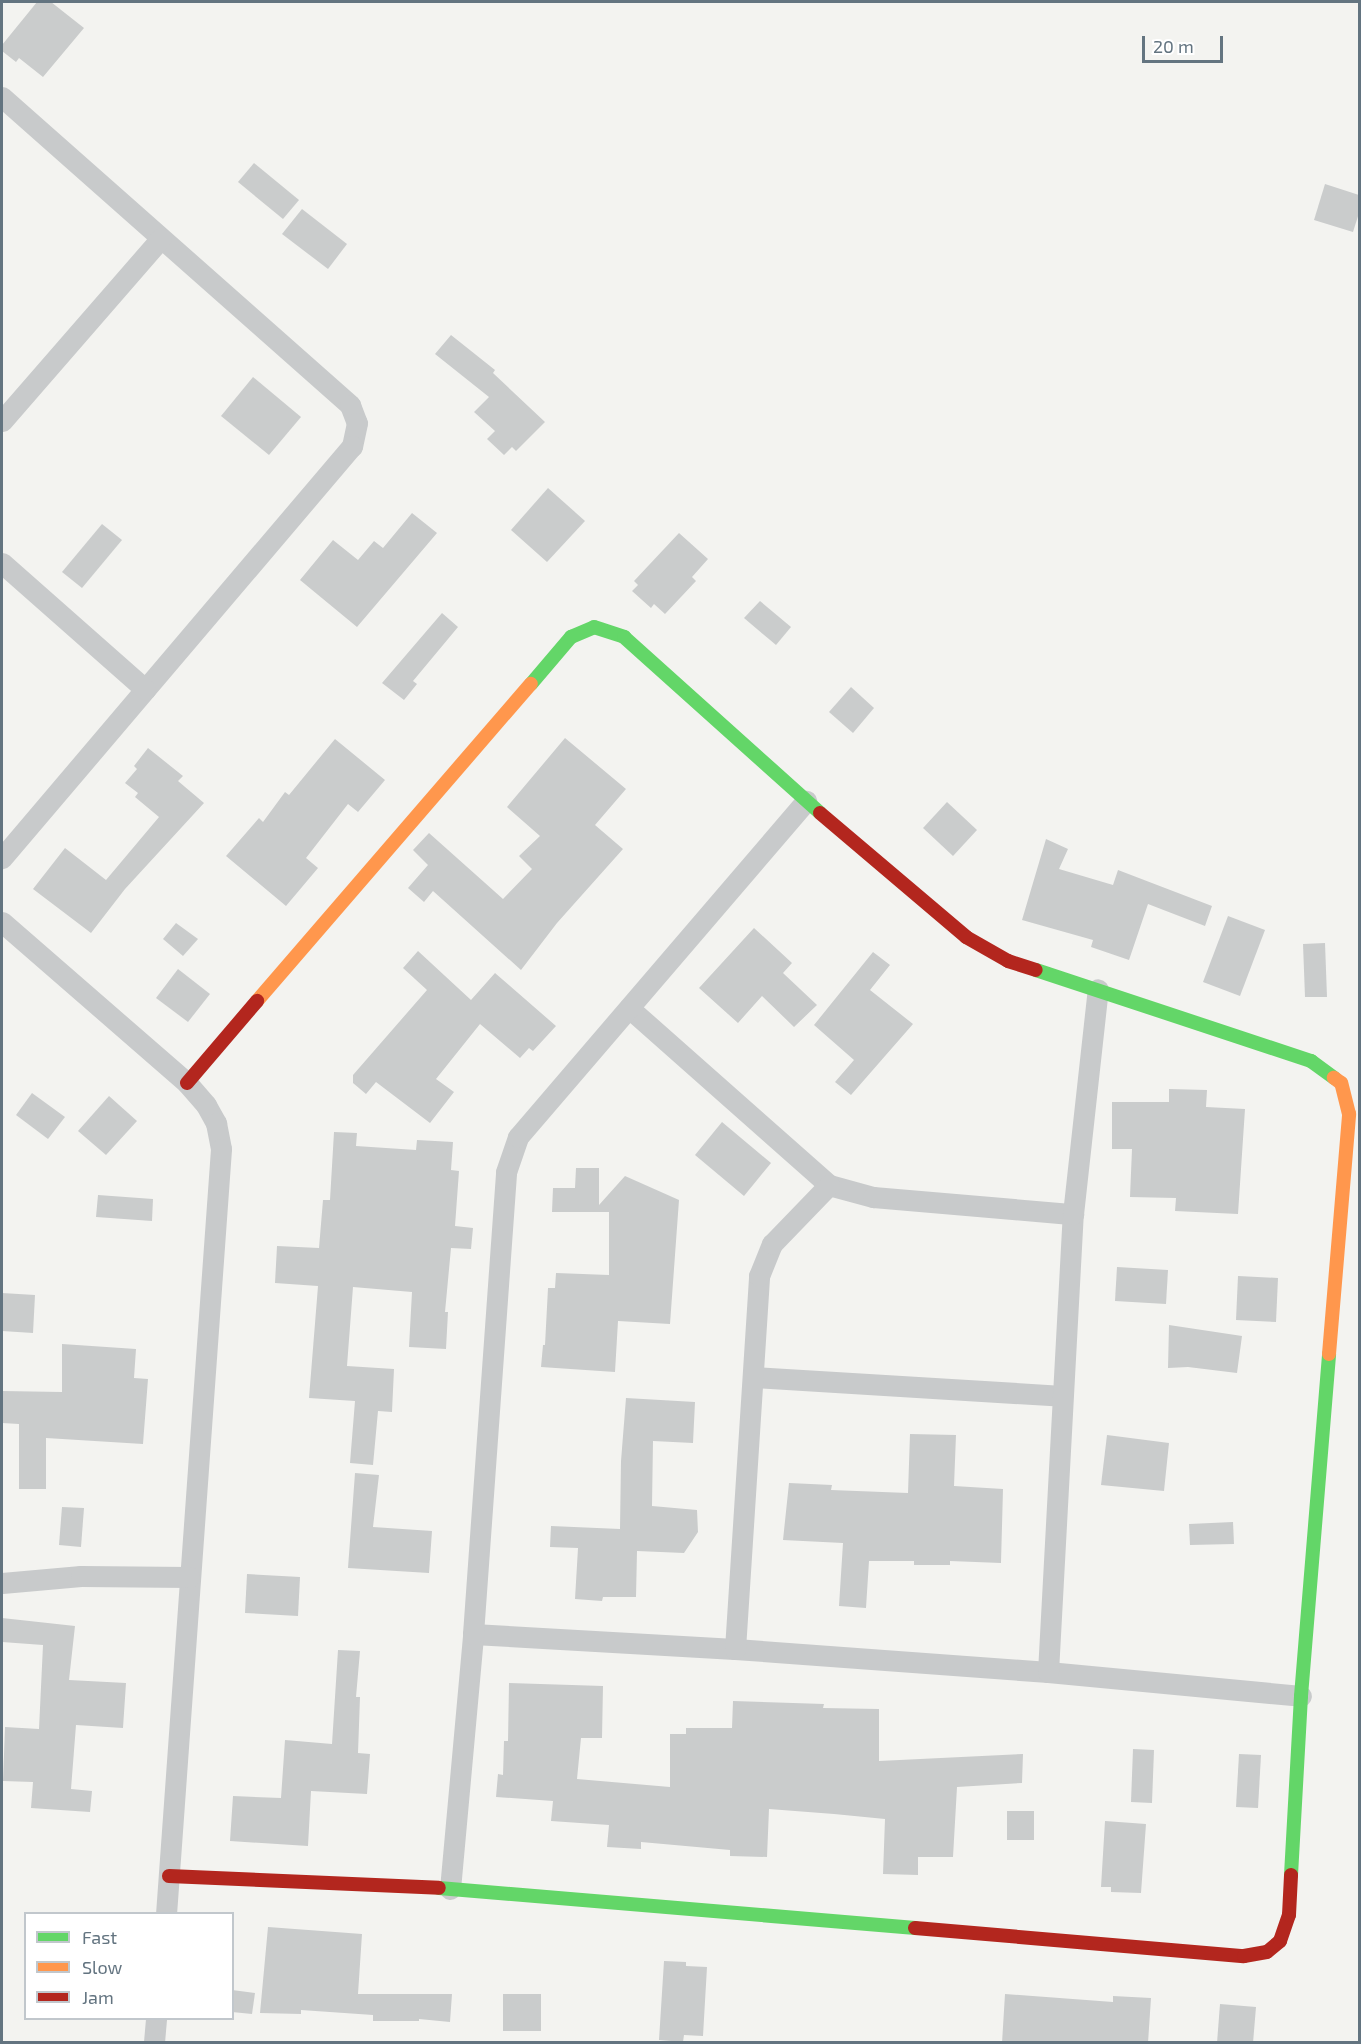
<!DOCTYPE html>
<html>
<head>
<meta charset="utf-8">
<style>
  body { margin:0 }
  #map { position:relative; width:1361px; height:2044px; overflow:hidden; background:#f3f3f0; font-family:"Exo 2",sans-serif }
  div>[style] { position:absolute }
  [style*='--x'] { left:calc(var(--x)*1px); top:calc(var(--y)*1px); width:calc(var(--w)*1px); rotate:calc(var(--a)*1deg) }
  .building>* { inset:0; background:#cacccc }
  .street>* { height:21px; margin:-10.5px; padding:0 10.5px; transform-origin:10.5px; border-radius:10.5px; background:#c8cacb }
  .fast>* { height:14px; margin:-7px; padding:0 7px; transform-origin:7px; border-radius:7px; background:#63d668 }
  .slow>* { height:14px; margin:-7px; padding:0 7px; transform-origin:7px; border-radius:7px; background:#ff974d }
  .jam>* { height:14px; margin:-7px; padding:0 7px; transform-origin:7px; border-radius:7px; background:#b3261e }
  span { translate:-50% -50%; white-space:nowrap; text-align:center; line-height:1.15; -webkit-text-stroke:6px #fff; paint-order:stroke }
  .frame { position:absolute; inset:0; border:3px solid #637480; pointer-events:none }
  .legend { position:absolute; left:24px; top:1912px; width:210px; height:108px; box-sizing:border-box; background:#fff; border:2px solid #c1c7cc; margin:0; padding:8px 10px; list-style:none; font-size:18px; color:#637480 }
  .legend li { display:flex; align-items:center; gap:12px; height:30px }
  .legend b { width:30px; border:2px solid #c1c7cc }
  .scale { position:absolute; left:1142px; top:36px; width:81px; height:27px; box-sizing:border-box; border:3px solid #637480; border-top:0; padding-left:8px; font-size:18px; line-height:21px; white-space:nowrap; color:#637480; -webkit-text-stroke:4px #fff; paint-order:stroke }
</style>
</head>
<body>
<div id="map">
  <div class="building">
    <div style="clip-path:polygon(37px 2px,51px 2px,84px 28px,43px 77px,19px 58px,16px 62px,2px 51px,2px 45px)"></div>
    <div style="clip-path:polygon(254px 163px,299px 200px,283px 219px,238px 182px)"></div>
    <div style="clip-path:polygon(1325px 184px,1359px 195px,1359px 213px,1353px 232px,1314px 220px)"></div>
    <div style="clip-path:polygon(302px 209px,347px 244px,328px 269px,282px 234px)"></div>
    <div style="clip-path:polygon(451px 335px,495px 370px,493px 373px,545px 422px,516px 451px,512px 447px,504px 455px,487px 439px,495px 431px,474px 412px,489px 397px,435px 354px)"></div>
    <div style="clip-path:polygon(253px 377px,301px 417px,269px 455px,221px 416px)"></div>
    <div style="clip-path:polygon(548px 488px,585px 521px,547px 562px,511px 530px)"></div>
    <div style="clip-path:polygon(412px 513px,437px 533px,357px 627px,300px 580px,333px 540px,358px 560px,374px 541px,383px 548px)"></div>
    <div style="clip-path:polygon(102px 524px,122px 540px,82px 588px,62px 572px)"></div>
    <div style="clip-path:polygon(679px 533px,708px 559px,692px 577px,696px 581px,665px 614px,654px 604px,651px 608px,632px 591px,638px 585px,634px 581px)"></div>
    <div style="clip-path:polygon(760px 601px,791px 627px,776px 645px,744px 618px)"></div>
    <div style="clip-path:polygon(442px 613px,458px 627px,413px 681px,417px 684px,404px 700px,382px 683px)"></div>
    <div style="clip-path:polygon(851px 687px,874px 708px,853px 733px,829px 712px)"></div>
    <div style="clip-path:polygon(565px 738px,626px 789px,595px 825px,623px 849px,557px 923px,521px 970px,433px 891px,424px 902px,408px 888px,428px 865px,413px 850px,429px 833px,503px 899px,532px 869px,519px 856px,540px 836px,507px 807px)"></div>
    <div style="clip-path:polygon(335px 739px,385px 780px,358px 812px,348px 804px,306px 858px,318px 868px,286px 906px,226px 856px,259px 818px,263px 822px,285px 792px,289px 795px)"></div>
    <div style="clip-path:polygon(148px 748px,183px 776px,178px 781px,204px 803px,125px 889px,91px 933px,33px 889px,65px 848px,106px 880px,159px 817px,135px 797px,138px 793px,125px 783px,137px 769px,134px 766px)"></div>
    <div style="clip-path:polygon(947px 802px,977px 830px,953px 856px,923px 828px)"></div>
    <div style="clip-path:polygon(1046px 839px,1068px 849px,1059px 869px,1113px 885px,1118px 870px,1212px 906px,1205px 926px,1148px 904px,1129px 960px,1091px 947px,1093px 940px,1022px 920px)"></div>
    <div style="clip-path:polygon(1228px 916px,1265px 930px,1240px 996px,1203px 982px)"></div>
    <div style="clip-path:polygon(176px 923px,198px 939px,183px 956px,163px 939px)"></div>
    <div style="clip-path:polygon(754px 928px,792px 963px,783px 973px,817px 1005px,794px 1027px,762px 996px,738px 1023px,699px 988px)"></div>
    <div style="clip-path:polygon(1325px 943px,1327px 997px,1305px 997px,1303px 944px)"></div>
    <div style="clip-path:polygon(418px 951px,471px 1000px,495px 973px,556px 1026px,533px 1051px,529px 1048px,520px 1058px,480px 1024px,436px 1079px,454px 1092px,430px 1123px,376px 1082px,366px 1094px,353px 1083px,353px 1075px,427px 990px,403px 968px)"></div>
    <div style="clip-path:polygon(873px 952px,890px 965px,870px 990px,913px 1024px,851px 1095px,835px 1082px,854px 1060px,814px 1025px)"></div>
    <div style="clip-path:polygon(178px 969px,210px 994px,188px 1022px,156px 998px)"></div>
    <div style="clip-path:polygon(1169px 1089px,1207px 1090px,1206px 1107px,1245px 1109px,1238px 1214px,1175px 1211px,1176px 1198px,1130px 1197px,1132px 1149px,1112px 1149px,1112px 1102px,1169px 1102px)"></div>
    <div style="clip-path:polygon(32px 1093px,65px 1117px,48px 1139px,16px 1115px)"></div>
    <div style="clip-path:polygon(109px 1096px,137px 1121px,106px 1155px,78px 1131px)"></div>
    <div style="clip-path:polygon(722px 1122px,771px 1163px,744px 1196px,695px 1155px)"></div>
    <div style="clip-path:polygon(334px 1132px,357px 1133px,356px 1146px,416px 1150px,417px 1140px,453px 1142px,451px 1170px,459px 1171px,455px 1226px,473px 1228px,471px 1249px,451px 1248px,445px 1312px,448px 1312px,446px 1349px,409px 1347px,412px 1292px,353px 1287px,347px 1366px,394px 1369px,392px 1412px,378px 1411px,373px 1465px,350px 1463px,355px 1401px,309px 1398px,318px 1286px,275px 1283px,277px 1246px,319px 1248px,323px 1200px,330px 1200px)"></div>
    <div style="clip-path:polygon(576px 1168px,599px 1168px,599px 1205px,625px 1176px,679px 1200px,670px 1324px,618px 1321px,615px 1372px,541px 1367px,543px 1345px,545px 1345px,548px 1288px,555px 1288px,556px 1273px,609px 1275px,609px 1212px,552px 1212px,553px 1188px,575px 1188px)"></div>
    <div style="clip-path:polygon(98px 1195px,153px 1199px,152px 1221px,96px 1217px)"></div>
    <div style="clip-path:polygon(1117px 1267px,1168px 1270px,1166px 1304px,1115px 1301px)"></div>
    <div style="clip-path:polygon(1238px 1276px,1278px 1278px,1276px 1322px,1236px 1320px)"></div>
    <div style="clip-path:polygon(2px 1293px,35px 1295px,33px 1333px,2px 1331px)"></div>
    <div style="clip-path:polygon(1169px 1325px,1242px 1336px,1237px 1373px,1188px 1367px,1168px 1368px)"></div>
    <div style="clip-path:polygon(62px 1344px,136px 1349px,134px 1378px,148px 1379px,143px 1444px,46px 1438px,46px 1489px,19px 1489px,19px 1424px,2px 1423px,2px 1391px,62px 1392px)"></div>
    <div style="clip-path:polygon(626px 1398px,695px 1402px,693px 1443px,653px 1441px,652px 1506px,697px 1510px,698px 1532px,684px 1553px,637px 1551px,636px 1597px,603px 1597px,602px 1601px,575px 1599px,578px 1548px,550px 1547px,551px 1526px,620px 1529px,621px 1461px)"></div>
    <div style="clip-path:polygon(910px 1434px,956px 1435px,954px 1486px,1003px 1489px,1001px 1563px,950px 1561px,950px 1565px,914px 1565px,914px 1561px,869px 1561px,866px 1608px,839px 1606px,843px 1543px,783px 1540px,789px 1483px,832px 1485px,831px 1490px,908px 1493px)"></div>
    <div style="clip-path:polygon(1107px 1435px,1169px 1443px,1164px 1491px,1101px 1485px)"></div>
    <div style="clip-path:polygon(355px 1473px,379px 1475px,373px 1527px,432px 1531px,429px 1573px,348px 1568px)"></div>
    <div style="clip-path:polygon(62px 1507px,84px 1508px,81px 1547px,59px 1545px)"></div>
    <div style="clip-path:polygon(1233px 1522px,1234px 1544px,1190px 1545px,1189px 1524px)"></div>
    <div style="clip-path:polygon(247px 1574px,300px 1577px,298px 1616px,245px 1613px)"></div>
    <div style="clip-path:polygon(2px 1618px,75px 1626px,69px 1680px,126px 1683px,123px 1728px,76px 1725px,71px 1789px,92px 1791px,90px 1812px,31px 1808px,33px 1782px,3px 1781px,5px 1727px,39px 1729px,43px 1645px,2px 1642px)"></div>
    <div style="clip-path:polygon(338px 1650px,360px 1651px,356px 1697px,360px 1697px,358px 1753px,370px 1754px,367px 1794px,311px 1791px,308px 1846px,230px 1841px,233px 1796px,281px 1798px,285px 1740px,332px 1744px)"></div>
    <div style="clip-path:polygon(509px 1683px,603px 1686px,602px 1738px,581px 1738px,577px 1779px,670px 1787px,670px 1734px,686px 1734px,686px 1728px,732px 1728px,733px 1701px,824px 1704px,823px 1708px,879px 1709px,879px 1761px,1023px 1754px,1022px 1783px,957px 1787px,953px 1857px,918px 1857px,918px 1875px,883px 1874px,885px 1819px,834px 1814px,769px 1809px,767px 1857px,730px 1856px,730px 1850px,641px 1842px,641px 1849px,607px 1847px,609px 1825px,551px 1821px,553px 1801px,496px 1797px,498px 1774px,503px 1775px,504px 1741px,508px 1741px)"></div>
    <div style="clip-path:polygon(1133px 1749px,1154px 1750px,1152px 1803px,1131px 1802px)"></div>
    <div style="clip-path:polygon(1239px 1754px,1261px 1755px,1258px 1808px,1236px 1807px)"></div>
    <div style="clip-path:polygon(1007px 1811px,1034px 1811px,1034px 1840px,1007px 1840px)"></div>
    <div style="clip-path:polygon(1105px 1821px,1146px 1824px,1141px 1893px,1111px 1892px,1111px 1887px,1101px 1887px)"></div>
    <div style="clip-path:polygon(268px 1927px,362px 1934px,358px 1994px,452px 1994px,450px 2022px,419px 2019px,419px 2021px,373px 2021px,373px 2015px,301px 2010px,301px 2014px,260px 2013px)"></div>
    <div style="clip-path:polygon(664px 1961px,686px 1962px,686px 1966px,707px 1967px,703px 2036px,684px 2035px,683px 2042px,659px 2040px)"></div>
    <div style="clip-path:polygon(232px 1990px,255px 1993px,252px 2014px,232px 2012px)"></div>
    <div style="clip-path:polygon(503px 1994px,541px 1994px,541px 2031px,503px 2031px)"></div>
    <div style="clip-path:polygon(1005px 1994px,1113px 2002px,1113px 1996px,1151px 1998px,1148px 2043px,1002px 2043px)"></div>
    <div style="clip-path:polygon(1220px 2004px,1256px 2007px,1253px 2043px,1217px 2043px)"></div>
  </div>
  <div class="street">
    <div style="--x:2;--y:97;--w:465;--a:41.5"></div>
    <div style="--x:350;--y:405;--w:19;--a:69"></div>
    <div style="--x:357;--y:423;--w:24;--a:102"></div>
    <div style="--x:352;--y:446;--w:541;--a:130.35"></div>
    <div style="--x:2;--y:421;--w:242;--a:-49"></div>
    <div style="--x:2;--y:563;--w:191;--a:41.4"></div>
    <div style="--x:2;--y:922;--w:245;--a:41"></div>
    <div style="--x:187;--y:1083;--w:29;--a:49"></div>
    <div style="--x:206;--y:1105;--w:21;--a:61"></div>
    <div style="--x:216;--y:1123;--w:26;--a:79"></div>
    <div style="--x:221;--y:1149;--w:767;--a:94.11"></div>
    <div style="--x:629;--y:1008;--w:267;--a:41.5"></div>
    <div style="--x:829;--y:1185;--w:46;--a:15.3"></div>
    <div style="--x:873;--y:1197;--w:201;--a:4.9"></div>
    <div style="--x:754;--y:1377;--w:309;--a:3.5"></div>
    <div style="--x:2;--y:1583;--w:79;--a:-5.1"></div>
    <div style="--x:81;--y:1576;--w:108;--a:0.5"></div>
    <div style="--x:473;--y:1634;--w:262;--a:3.3"></div>
    <div style="--x:735;--y:1649;--w:314;--a:4.2"></div>
    <div style="--x:1048;--y:1672;--w:254;--a:5.4"></div>
    <div style="--x:735;--y:1649;--w:374;--a:-86.3"></div>
    <div style="--x:759;--y:1276;--w:35;--a:-68"></div>
    <div style="--x:772;--y:1244;--w:82;--a:-46"></div>
    <div style="--x:1048;--y:1672;--w:459;--a:-86.9"></div>
    <div style="--x:1073;--y:1214;--w:226;--a:-83.7"></div>
    <div style="--x:450;--y:1889;--w:256;--a:-84.8"></div>
    <div style="--x:473;--y:1634;--w:463;--a:-85.9"></div>
    <div style="--x:506;--y:1172;--w:37;--a:-71"></div>
    <div style="--x:518;--y:1137;--w:443;--a:-49.4"></div>
    <div style="--x:154;--y:2042;--w:24;--a:-85"></div>
  </div>
  <div class="fast">
    <div style="--x:531;--y:684;--w:62;--a:-49.6"></div>
    <div style="--x:571;--y:637;--w:25;--a:-23"></div>
    <div style="--x:594;--y:627;--w:32;--a:18"></div>
    <div style="--x:624;--y:637;--w:263;--a:41.9"></div>
    <div style="--x:1036;--y:970;--w:290;--a:18.3"></div>
    <div style="--x:1311;--y:1061;--w:29;--a:36"></div>
    <div style="--x:1291;--y:1875;--w:179;--a:-86.8"></div>
    <div style="--x:1301;--y:1696;--w:343;--a:-85.3"></div>
    <div style="--x:439;--y:1888;--w:478;--a:4.8"></div>
  </div>
  <div class="slow">
    <div style="--x:257;--y:1001;--w:419;--a:-49.2"></div>
    <div style="--x:1329;--y:1354;--w:241;--a:-85.2"></div>
    <div style="--x:1349;--y:1114;--w:32;--a:-104"></div>
    <div style="--x:1341;--y:1083;--w:9;--a:-144"></div>
  </div>
  <div class="jam">
    <div style="--x:820;--y:813;--w:192;--a:40.3"></div>
    <div style="--x:966;--y:937;--w:48;--a:29.7"></div>
    <div style="--x:1008;--y:961;--w:29;--a:18"></div>
    <div style="--x:187;--y:1083;--w:108;--a:-49.5"></div>
    <div style="--x:169;--y:1876;--w:270;--a:2.5"></div>
    <div style="--x:915;--y:1928;--w:330;--a:4.9"></div>
    <div style="--x:1244;--y:1956;--w:23;--a:-10"></div>
    <div style="--x:1267;--y:1952;--w:17;--a:-40"></div>
    <div style="--x:1280;--y:1941;--w:28;--a:-71"></div>
    <div style="--x:1289;--y:1915;--w:40;--a:-87.1"></div>
  </div>
  <div class="frame"></div>
  <ul class="legend">
  <li><b style="height:8px;background:#63d668"></b>Fast</li>
  <li><b style="height:8px;background:#ff974d"></b>Slow</li>
  <li><b style="height:8px;background:#b3261e"></b>Jam</li>
  </ul>
  <div class="scale">20 m</div>
</div>
</body>
</html>
